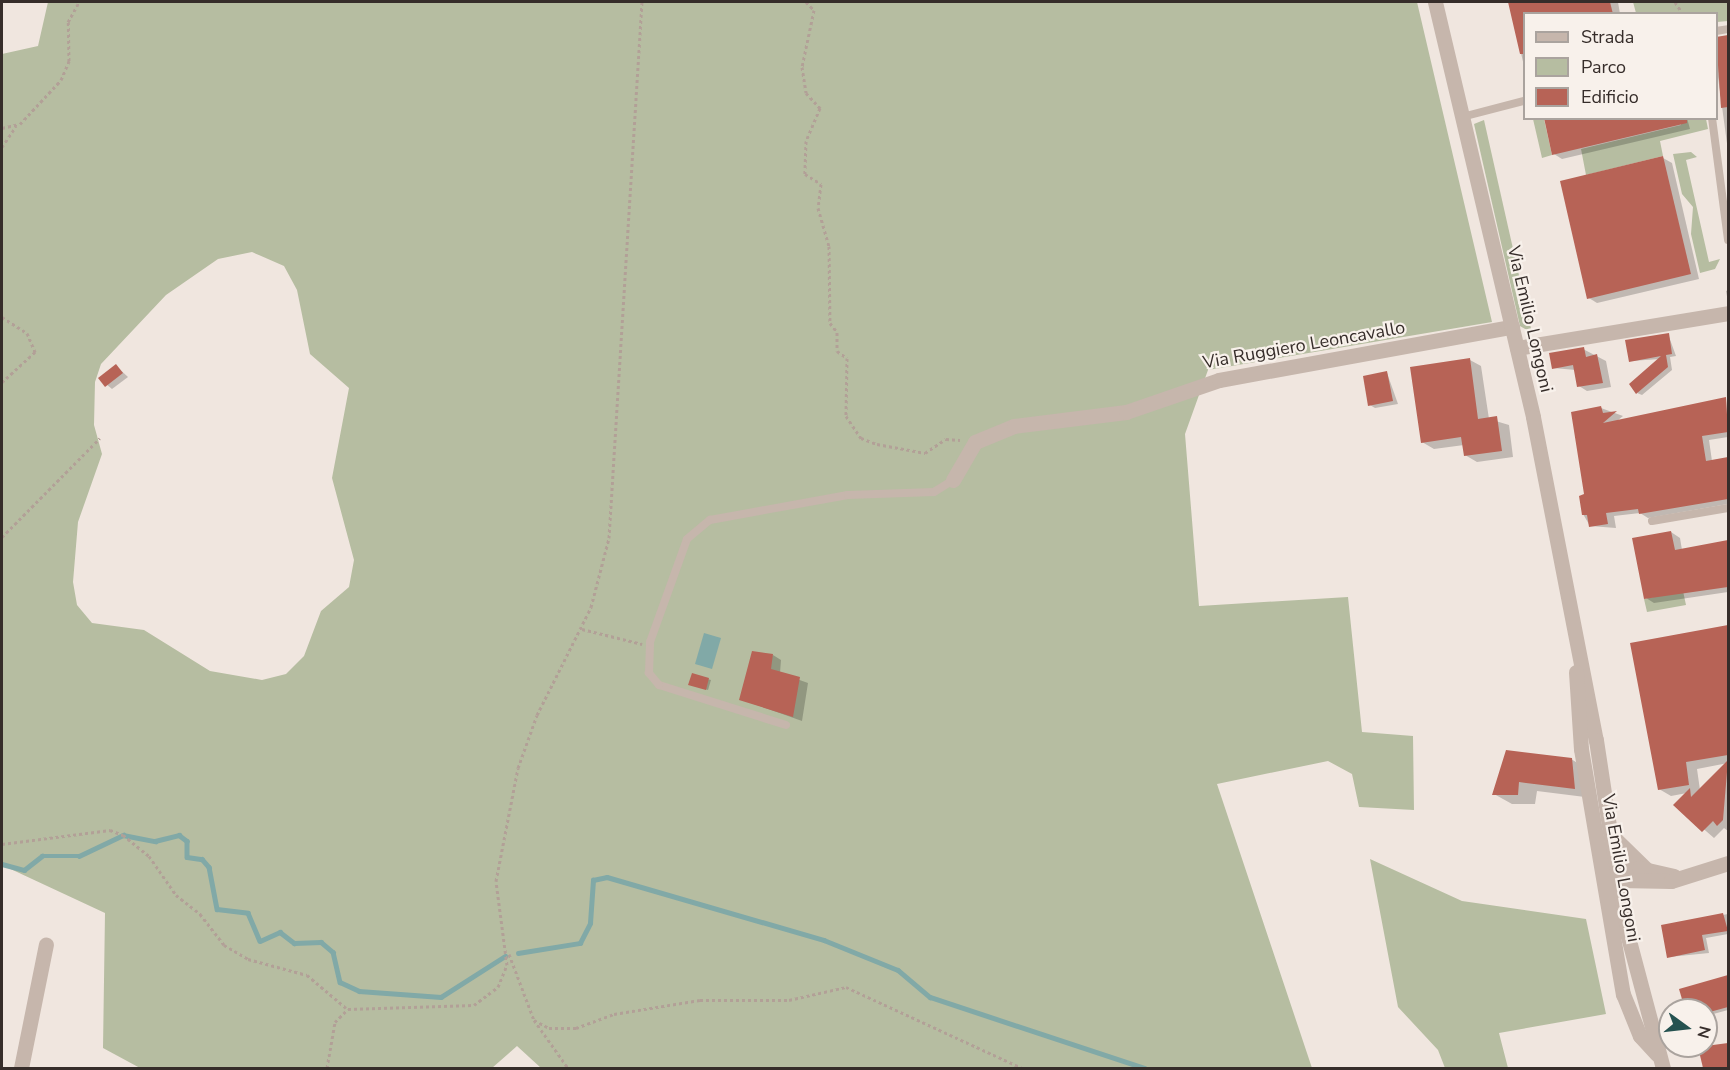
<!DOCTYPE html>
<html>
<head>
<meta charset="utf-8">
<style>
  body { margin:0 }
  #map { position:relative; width:1730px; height:1070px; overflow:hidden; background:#f0e6df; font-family:"Nunito Sans",sans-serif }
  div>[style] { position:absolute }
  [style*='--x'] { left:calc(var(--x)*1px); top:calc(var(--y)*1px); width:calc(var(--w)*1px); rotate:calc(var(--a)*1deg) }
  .green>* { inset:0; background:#b6bda1 }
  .water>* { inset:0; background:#81a9a7 }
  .shadow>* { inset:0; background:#0003 }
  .stream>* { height:4.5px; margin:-2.25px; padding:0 2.25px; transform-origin:2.25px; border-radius:2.25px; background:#81a9a7 }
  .building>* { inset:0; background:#b76356 }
  .path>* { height:3px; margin-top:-1.5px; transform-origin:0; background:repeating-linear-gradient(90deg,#b2a097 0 3px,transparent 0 6px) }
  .service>* { height:8px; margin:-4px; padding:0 4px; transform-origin:4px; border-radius:4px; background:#c6b6ac }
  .minor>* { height:15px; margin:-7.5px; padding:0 7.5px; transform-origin:7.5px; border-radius:7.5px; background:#c6b6ac }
  .tertiary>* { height:15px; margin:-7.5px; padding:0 7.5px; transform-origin:7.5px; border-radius:7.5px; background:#c6b6ac }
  span { translate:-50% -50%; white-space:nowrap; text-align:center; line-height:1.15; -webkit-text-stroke:4.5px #f8f1eb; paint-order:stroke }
  .street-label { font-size:18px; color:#362d2a }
  .frame { position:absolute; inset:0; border:3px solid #362d2a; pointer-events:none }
  .legend { position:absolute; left:1523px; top:12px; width:195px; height:108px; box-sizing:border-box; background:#f8f1eb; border:2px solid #aaa39e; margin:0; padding:8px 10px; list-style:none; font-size:18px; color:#362d2a }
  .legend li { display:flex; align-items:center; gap:12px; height:30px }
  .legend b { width:30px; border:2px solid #aaa39e }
  .north { position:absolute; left:1658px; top:998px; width:60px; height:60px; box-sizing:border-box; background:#f8f1eb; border:2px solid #aaa39e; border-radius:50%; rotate:105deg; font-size:16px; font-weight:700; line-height:24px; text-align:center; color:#362d2a }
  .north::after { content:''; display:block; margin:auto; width:21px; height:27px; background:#255250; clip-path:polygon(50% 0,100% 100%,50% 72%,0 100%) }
</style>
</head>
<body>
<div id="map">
  <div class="green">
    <div style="clip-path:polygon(evenodd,48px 2px,1417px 2px,1492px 322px,1208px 370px,1185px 434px,1199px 606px,1348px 597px,1362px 732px,1413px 736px,1414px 810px,1359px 807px,1352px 774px,1328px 761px,1217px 784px,1312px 1068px,541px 1068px,517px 1046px,492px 1068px,140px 1068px,103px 1048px,105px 913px,2px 865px,2px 54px,38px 46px,48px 2px,252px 252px,284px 266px,297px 290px,310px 354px,349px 388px,332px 478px,354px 560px,349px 587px,321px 611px,304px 656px,286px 674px,262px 680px,210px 671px,144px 630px,92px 623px,77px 605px,73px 582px,78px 522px,102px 454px,94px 425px,95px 382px,101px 364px,166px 295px,218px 259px,252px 252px)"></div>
    <div style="clip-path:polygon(1633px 2px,1728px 2px,1728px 21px,1717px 22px,1716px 14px,1636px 13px)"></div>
    <div style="clip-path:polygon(1533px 119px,1544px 119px,1552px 155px,1542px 158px)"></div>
    <div style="clip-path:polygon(1680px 119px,1706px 119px,1708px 129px,1660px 141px,1663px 156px,1586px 175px,1581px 149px,1681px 125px)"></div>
    <div style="clip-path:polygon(1484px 120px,1532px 333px,1520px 326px,1474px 124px)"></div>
    <div style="clip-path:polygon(1691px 152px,1697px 157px,1686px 160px,1709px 262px,1720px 259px,1715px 269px,1700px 273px,1691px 234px,1693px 207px,1682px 194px,1673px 154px)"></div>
    <div style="clip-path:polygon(1683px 591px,1686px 605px,1647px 612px,1644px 599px)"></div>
    <div style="clip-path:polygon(1370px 859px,1462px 901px,1586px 919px,1606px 1014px,1499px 1033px,1508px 1068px,1445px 1068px,1438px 1050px,1398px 1007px)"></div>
  </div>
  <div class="water">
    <div style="clip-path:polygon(704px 633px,721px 638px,712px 669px,695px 664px)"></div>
  </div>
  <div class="shadow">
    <div style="clip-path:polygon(1509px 2px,1618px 2px,1620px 14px,1524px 14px,1524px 66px)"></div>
    <div style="clip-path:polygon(1728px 36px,1728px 151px,1716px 62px,1716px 38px)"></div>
    <div style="clip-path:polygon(1545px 118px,1687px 118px,1690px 129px,1562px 159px,1554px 154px)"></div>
    <div style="clip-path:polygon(1663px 158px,1672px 163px,1699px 279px,1597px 303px,1589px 298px)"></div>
    <div style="clip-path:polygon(1728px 290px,1728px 302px,1726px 291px)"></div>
    <div style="clip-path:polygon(1668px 334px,1676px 356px,1670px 357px,1672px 370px,1642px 395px,1637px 393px,1660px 359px,1631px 361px)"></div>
    <div style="clip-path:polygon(1583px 349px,1606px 361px,1611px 387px,1587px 391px,1579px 386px,1576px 370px,1553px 368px)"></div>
    <div style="clip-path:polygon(1470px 360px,1481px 366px,1489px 419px,1509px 425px,1513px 457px,1477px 462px,1465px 455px,1464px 445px,1434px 449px,1422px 442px)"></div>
    <div style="clip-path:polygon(116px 366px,128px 377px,112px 389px,100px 379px)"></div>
    <div style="clip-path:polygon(1387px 373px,1398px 404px,1375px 408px,1370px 405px)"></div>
    <div style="clip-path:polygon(1726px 399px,1728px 437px,1709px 440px,1712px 461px,1728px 458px,1728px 504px,1648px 518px,1640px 513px,1614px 516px,1616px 528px,1590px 526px,1583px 514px,1601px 408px,1623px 416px,1617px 421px)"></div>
    <div style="clip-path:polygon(1671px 532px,1680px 538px,1682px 550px,1728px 541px,1728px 592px,1654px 603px,1646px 598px)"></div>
    <div style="clip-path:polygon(evenodd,1728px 626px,1728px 831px,1724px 828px,1714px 838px,1676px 805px,1687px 793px,1671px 796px,1659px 789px,1632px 644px,1728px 626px,1728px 763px,1700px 790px,1697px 769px,1728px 763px)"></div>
    <div style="clip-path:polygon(773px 655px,781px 660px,780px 673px,808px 683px,802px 721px,740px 699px)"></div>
    <div style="clip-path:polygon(693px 675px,711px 680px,708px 690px,692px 685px)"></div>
    <div style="clip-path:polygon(1507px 752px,1571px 759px,1589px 770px,1593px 798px,1537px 791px,1535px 804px,1512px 804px,1494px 794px)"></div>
    <div style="clip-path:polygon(1728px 914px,1728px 934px,1706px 938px,1709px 953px,1669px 957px,1663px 926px)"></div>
    <div style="clip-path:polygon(1728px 976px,1728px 1010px,1706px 1016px,1706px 1010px,1688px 1010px,1681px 990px)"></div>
    <div style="clip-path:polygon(1728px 1044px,1728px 1068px,1704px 1068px,1699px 1048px)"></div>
  </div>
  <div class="stream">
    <div style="--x:2;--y:864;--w:23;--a:15"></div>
    <div style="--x:24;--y:870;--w:23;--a:-38"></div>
    <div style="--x:42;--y:856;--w:37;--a:0"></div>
    <div style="--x:79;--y:856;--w:49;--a:-25.5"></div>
    <div style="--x:123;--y:835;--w:33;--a:11"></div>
    <div style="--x:155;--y:841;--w:25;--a:-14"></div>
    <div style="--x:179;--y:835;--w:10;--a:37"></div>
    <div style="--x:187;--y:841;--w:16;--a:90"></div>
    <div style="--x:187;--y:857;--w:15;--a:8"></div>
    <div style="--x:202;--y:859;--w:11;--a:49"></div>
    <div style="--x:209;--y:867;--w:43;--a:79.2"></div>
    <div style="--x:217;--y:909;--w:31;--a:7"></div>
    <div style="--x:248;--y:913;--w:30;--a:67"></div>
    <div style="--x:260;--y:941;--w:22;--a:-24"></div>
    <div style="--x:280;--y:932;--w:18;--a:38"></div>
    <div style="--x:294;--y:943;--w:27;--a:-2"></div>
    <div style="--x:321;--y:942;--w:16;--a:40"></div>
    <div style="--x:333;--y:952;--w:31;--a:77"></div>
    <div style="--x:340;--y:982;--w:21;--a:25"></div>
    <div style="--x:359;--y:991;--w:82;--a:4.2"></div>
    <div style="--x:441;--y:997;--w:76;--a:-32.6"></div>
    <div style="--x:518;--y:953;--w:63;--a:-9.2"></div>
    <div style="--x:580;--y:943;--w:22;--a:-63"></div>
    <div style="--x:590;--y:923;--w:43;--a:-86"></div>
    <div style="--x:593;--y:880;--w:14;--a:-12"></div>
    <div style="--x:607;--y:877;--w:226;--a:16.2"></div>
    <div style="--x:824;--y:940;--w:80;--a:22.1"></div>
    <div style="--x:898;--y:970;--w:42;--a:40.2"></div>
    <div style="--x:930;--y:997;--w:226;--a:18.3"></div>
  </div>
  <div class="building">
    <div style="clip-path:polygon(1508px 2px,1610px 2px,1613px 14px,1524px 14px,1524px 54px,1520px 54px)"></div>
    <div style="clip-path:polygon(1728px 35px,1728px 107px,1721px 108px,1716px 37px)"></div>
    <div style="clip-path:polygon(1544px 118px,1687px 118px,1687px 123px,1552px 155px)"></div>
    <div style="clip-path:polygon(1663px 156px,1691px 274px,1587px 299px,1560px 181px)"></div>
    <div style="clip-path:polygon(1669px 333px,1672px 354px,1666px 355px,1668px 367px,1636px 394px,1629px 384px,1661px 356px,1629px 362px,1625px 340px)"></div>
    <div style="clip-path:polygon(1584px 347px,1586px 357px,1597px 354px,1603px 383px,1577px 387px,1573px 365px,1552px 369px,1549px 353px)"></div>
    <div style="clip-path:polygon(1470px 358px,1478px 419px,1497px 416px,1502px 451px,1464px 456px,1461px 437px,1421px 443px,1410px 367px)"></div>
    <div style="clip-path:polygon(116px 364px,123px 373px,105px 387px,98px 378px)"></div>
    <div style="clip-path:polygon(1387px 371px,1393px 401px,1368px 406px,1363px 376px)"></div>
    <div style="clip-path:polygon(1726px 397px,1728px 432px,1702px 436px,1706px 461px,1728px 457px,1728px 499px,1639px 514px,1638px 509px,1606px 513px,1608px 524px,1589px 527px,1587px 515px,1582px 515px,1579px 496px,1584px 494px,1571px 412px,1601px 406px,1603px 413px,1617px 411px,1603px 423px)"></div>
    <div style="clip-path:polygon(1671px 531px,1675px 550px,1728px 540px,1728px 587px,1644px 599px,1632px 538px)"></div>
    <div style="clip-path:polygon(1728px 625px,1728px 755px,1686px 762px,1689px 785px,1658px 790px,1630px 643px)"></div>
    <div style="clip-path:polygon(752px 651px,773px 654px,771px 669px,800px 677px,793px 717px,739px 700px)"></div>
    <div style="clip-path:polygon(692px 673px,709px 678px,706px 690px,688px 685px)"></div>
    <div style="clip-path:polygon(1506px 750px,1572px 758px,1575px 789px,1519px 782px,1518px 795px,1492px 795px)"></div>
    <div style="clip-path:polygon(1728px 760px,1723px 820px,1717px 826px,1713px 821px,1702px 832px,1673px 805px,1690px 788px,1691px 797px)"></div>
    <div style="clip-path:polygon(1723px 913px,1728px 931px,1702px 935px,1705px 950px,1667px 958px,1661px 925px)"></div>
    <div style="clip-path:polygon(1728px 975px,1728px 1007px,1706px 1013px,1684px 1006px,1679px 989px)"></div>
    <div style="clip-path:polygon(1728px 1043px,1728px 1068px,1703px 1068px,1698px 1047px)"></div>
  </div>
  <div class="path">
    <div style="--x:806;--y:2;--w:11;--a:45"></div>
    <div style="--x:814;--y:10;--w:58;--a:101.9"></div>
    <div style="--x:802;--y:67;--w:26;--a:81"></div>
    <div style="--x:806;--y:93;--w:21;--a:47"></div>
    <div style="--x:820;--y:108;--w:36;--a:113"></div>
    <div style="--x:806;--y:141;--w:33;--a:92"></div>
    <div style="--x:805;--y:174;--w:19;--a:32"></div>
    <div style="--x:821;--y:184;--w:24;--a:97"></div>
    <div style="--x:818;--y:208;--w:40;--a:74"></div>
    <div style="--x:829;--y:246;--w:77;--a:89.3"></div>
    <div style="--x:830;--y:323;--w:11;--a:52"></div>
    <div style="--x:837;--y:332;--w:19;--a:90"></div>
    <div style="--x:837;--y:351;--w:12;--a:35"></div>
    <div style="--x:847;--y:358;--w:58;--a:91"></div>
    <div style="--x:846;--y:416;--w:27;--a:56"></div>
    <div style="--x:861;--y:438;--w:17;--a:21"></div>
    <div style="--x:877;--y:444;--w:49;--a:10.6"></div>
    <div style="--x:925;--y:453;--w:25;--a:-34"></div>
    <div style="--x:946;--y:439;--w:14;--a:4"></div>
    <div style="--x:1675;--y:2;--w:14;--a:56"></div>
    <div style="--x:2;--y:128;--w:18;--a:-13"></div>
    <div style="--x:20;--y:124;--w:60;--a:-47"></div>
    <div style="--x:61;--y:80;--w:21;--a:-67"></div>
    <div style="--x:69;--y:61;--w:39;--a:-91"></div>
    <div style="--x:68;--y:22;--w:23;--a:-61"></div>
    <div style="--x:2;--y:147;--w:25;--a:-56"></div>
    <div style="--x:2;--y:317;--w:30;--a:33"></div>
    <div style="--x:27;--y:333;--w:21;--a:67"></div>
    <div style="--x:35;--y:352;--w:45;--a:137.7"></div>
    <div style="--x:2;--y:537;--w:139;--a:-45.3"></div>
    <div style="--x:582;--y:629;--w:62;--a:14"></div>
    <div style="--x:2;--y:844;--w:109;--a:-7.4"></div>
    <div style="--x:110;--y:830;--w:14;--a:21"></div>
    <div style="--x:123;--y:835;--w:33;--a:39"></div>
    <div style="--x:149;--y:856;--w:47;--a:55.3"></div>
    <div style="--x:176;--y:895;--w:31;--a:38"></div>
    <div style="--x:200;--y:914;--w:39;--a:52"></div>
    <div style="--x:224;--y:945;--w:28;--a:30"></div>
    <div style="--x:248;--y:959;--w:61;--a:15.2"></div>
    <div style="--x:307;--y:975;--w:51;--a:40.2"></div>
    <div style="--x:509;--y:954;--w:71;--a:69.3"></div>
    <div style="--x:534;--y:1020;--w:59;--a:54.7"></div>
    <div style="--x:534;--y:1020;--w:17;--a:28"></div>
    <div style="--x:549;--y:1028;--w:27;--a:0"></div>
    <div style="--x:576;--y:1028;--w:40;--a:-20.2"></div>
    <div style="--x:614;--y:1014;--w:87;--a:-9.2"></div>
    <div style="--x:700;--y:1000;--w:89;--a:0"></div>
    <div style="--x:789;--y:1000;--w:58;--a:-12.8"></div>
    <div style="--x:846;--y:987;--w:194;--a:24.7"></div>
    <div style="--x:327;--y:1068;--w:47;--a:-80.1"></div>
    <div style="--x:335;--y:1022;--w:18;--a:-45"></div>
    <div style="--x:348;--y:1009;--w:126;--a:-1.8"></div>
    <div style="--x:474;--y:1005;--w:30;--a:-37"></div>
    <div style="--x:498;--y:987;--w:24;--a:-68"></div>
    <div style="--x:507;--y:965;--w:85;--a:-97.5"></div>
    <div style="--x:496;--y:881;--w:115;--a:-79"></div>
    <div style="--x:518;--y:768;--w:56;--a:-70.3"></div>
    <div style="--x:537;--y:715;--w:121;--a:-63.4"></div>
    <div style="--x:591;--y:607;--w:71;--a:-75.4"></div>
    <div style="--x:609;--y:538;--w:537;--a:-86.48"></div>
  </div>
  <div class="service">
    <div style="--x:1716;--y:31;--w:12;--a:-9"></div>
    <div style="--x:1462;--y:117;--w:64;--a:-14.5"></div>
    <div style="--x:1712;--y:118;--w:123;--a:82.5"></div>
    <div style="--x:1652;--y:521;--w:77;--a:-9.7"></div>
    <div style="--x:786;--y:725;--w:133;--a:-162.5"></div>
    <div style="--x:659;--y:685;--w:16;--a:-130"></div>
    <div style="--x:649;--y:673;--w:31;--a:-88"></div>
    <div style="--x:650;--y:642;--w:109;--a:-70.2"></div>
    <div style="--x:687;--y:539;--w:30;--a:-40"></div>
    <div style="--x:710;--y:520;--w:140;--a:-10.3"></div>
    <div style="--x:848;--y:495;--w:86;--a:-2"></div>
    <div style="--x:934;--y:492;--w:22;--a:-32"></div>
  </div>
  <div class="minor">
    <div style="--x:1517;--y:348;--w:214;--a:-9.4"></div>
    <div style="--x:953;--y:480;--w:44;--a:-59.9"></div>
    <div style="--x:975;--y:442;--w:42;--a:-22.3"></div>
    <div style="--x:1014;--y:426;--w:113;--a:-7.1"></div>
    <div style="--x:1126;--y:412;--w:98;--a:-19"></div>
    <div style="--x:1219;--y:380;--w:298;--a:-10.3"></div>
    <div style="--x:1611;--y:835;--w:49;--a:44.2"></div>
    <div style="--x:1617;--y:873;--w:23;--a:-13"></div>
    <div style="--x:1639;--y:868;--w:36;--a:13"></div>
    <div style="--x:1619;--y:880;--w:52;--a:1.1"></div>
    <div style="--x:1671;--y:881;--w:60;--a:-17.5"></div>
    <div style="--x:21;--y:1068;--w:126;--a:-78.6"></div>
  </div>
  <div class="tertiary">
    <div style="--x:1435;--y:2;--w:426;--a:76.7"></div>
    <div style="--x:1533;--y:417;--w:329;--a:79"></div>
    <div style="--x:1596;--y:740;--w:180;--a:81.4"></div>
    <div style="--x:1623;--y:918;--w:155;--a:75.1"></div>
    <div style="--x:1576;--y:672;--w:77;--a:86.3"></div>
    <div style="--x:1581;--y:749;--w:249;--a:80.3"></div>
    <div style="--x:1623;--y:994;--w:45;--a:68"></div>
    <div style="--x:1640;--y:1036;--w:25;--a:47"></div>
  </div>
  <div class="street-label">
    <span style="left:1530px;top:319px;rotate:77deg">Via Emilio Longoni</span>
    <span style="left:1304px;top:345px;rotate:-10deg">Via Ruggiero Leoncavallo</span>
    <span style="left:1621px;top:868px;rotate:80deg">Via Emilio Longoni</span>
  </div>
  <div class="frame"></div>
  <ul class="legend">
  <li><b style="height:8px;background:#c6b6ac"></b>Strada</li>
  <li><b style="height:16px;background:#b6bda1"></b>Parco</li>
  <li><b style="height:16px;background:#b76356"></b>Edificio</li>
  </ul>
  <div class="north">N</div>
</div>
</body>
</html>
